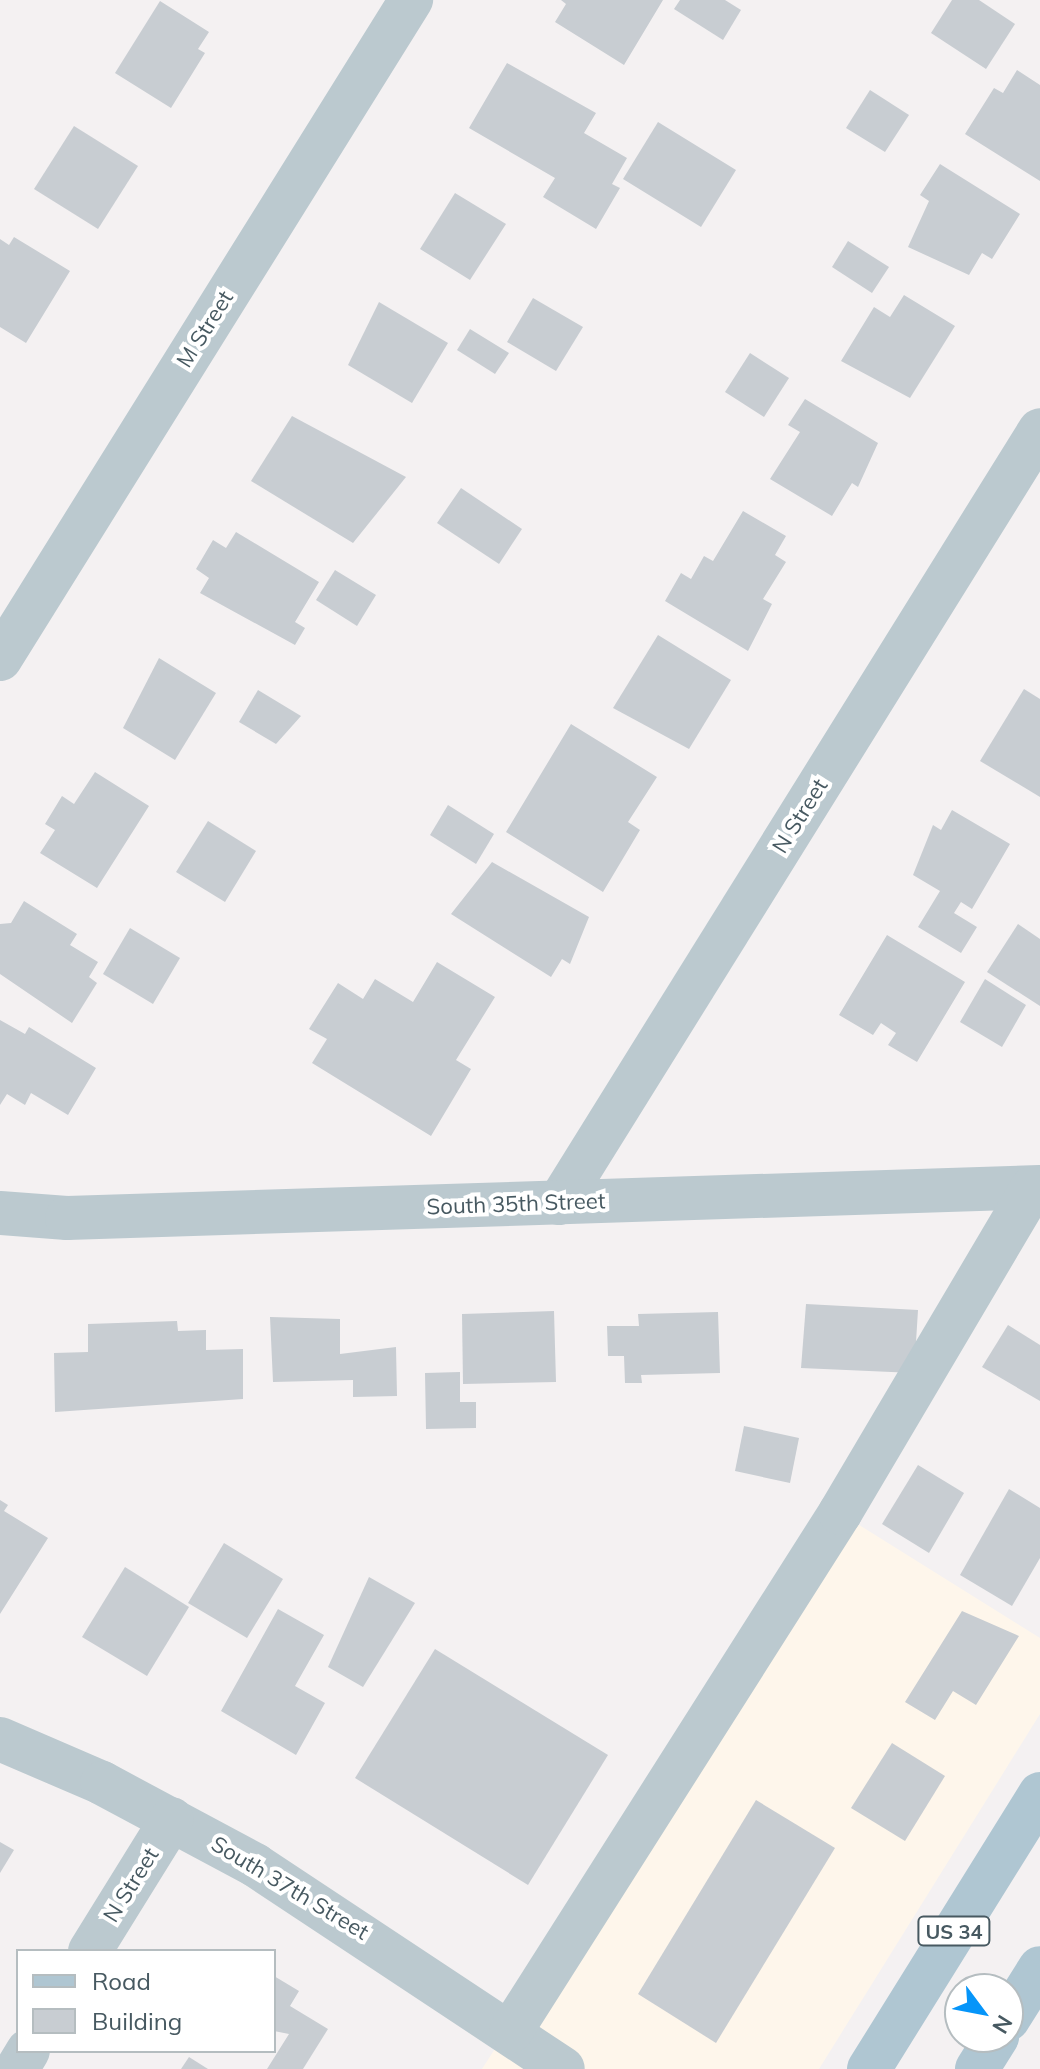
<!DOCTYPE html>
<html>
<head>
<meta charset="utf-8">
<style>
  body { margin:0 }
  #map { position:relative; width:1040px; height:2069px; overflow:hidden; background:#f4f1f2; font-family:Mulish,sans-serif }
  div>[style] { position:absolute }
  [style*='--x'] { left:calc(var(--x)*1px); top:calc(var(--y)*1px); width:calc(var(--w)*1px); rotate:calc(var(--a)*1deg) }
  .commercial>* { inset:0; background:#fef6eb }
  .building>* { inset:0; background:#c8cdd2 }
  .minor>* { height:44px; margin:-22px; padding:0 22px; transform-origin:22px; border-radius:22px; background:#bbc9cf }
  .major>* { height:44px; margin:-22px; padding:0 22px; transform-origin:22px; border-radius:22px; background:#afc6d2 }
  span { translate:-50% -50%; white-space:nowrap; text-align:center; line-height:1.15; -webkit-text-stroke:8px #fff; paint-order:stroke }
  .shield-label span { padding:2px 6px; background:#fff; border:2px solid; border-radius:6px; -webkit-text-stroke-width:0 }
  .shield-label { font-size:20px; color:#475961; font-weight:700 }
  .street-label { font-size:22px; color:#475961 }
  .legend { position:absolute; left:16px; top:1949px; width:260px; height:104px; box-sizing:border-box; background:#fff; border:2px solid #b5bdc0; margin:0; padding:10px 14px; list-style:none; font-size:24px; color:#475961 }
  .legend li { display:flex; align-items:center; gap:16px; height:40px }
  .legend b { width:40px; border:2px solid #b5bdc0 }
  .north { position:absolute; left:944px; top:1973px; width:80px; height:80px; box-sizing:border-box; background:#fff; border:2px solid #b5bdc0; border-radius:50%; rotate:122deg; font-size:22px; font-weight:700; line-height:32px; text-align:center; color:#475961 }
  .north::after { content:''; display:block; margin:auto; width:28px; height:36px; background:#0695f9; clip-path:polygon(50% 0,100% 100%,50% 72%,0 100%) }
</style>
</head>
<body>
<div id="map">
  <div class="commercial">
    <div style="clip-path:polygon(840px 1513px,1040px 1638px,1040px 1714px,819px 2069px,482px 2069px)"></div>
  </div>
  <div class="building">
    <div style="clip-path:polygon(561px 0,663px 0,624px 65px,555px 22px,566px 4px)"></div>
    <div style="clip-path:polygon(680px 0,725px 0,741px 10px,723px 40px,674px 9px)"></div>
    <div style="clip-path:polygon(952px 0,979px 0,1015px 24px,986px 69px,931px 33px)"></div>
    <div style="clip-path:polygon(160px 1px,209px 32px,198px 49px,205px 53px,171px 108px,115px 73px)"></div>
    <div style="clip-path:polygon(507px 63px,596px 113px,584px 133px,627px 158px,612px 184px,620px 188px,596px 229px,543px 197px,555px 178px,469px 128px)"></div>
    <div style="clip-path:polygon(1017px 70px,1040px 85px,1040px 181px,965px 134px,994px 88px,1003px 93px)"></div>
    <div style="clip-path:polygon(870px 90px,909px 115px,885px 152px,846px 128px)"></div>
    <div style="clip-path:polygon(658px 122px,736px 170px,701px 227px,623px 179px)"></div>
    <div style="clip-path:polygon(74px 126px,138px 166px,98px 229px,34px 189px)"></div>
    <div style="clip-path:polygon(940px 164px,1020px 214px,992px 259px,982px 253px,969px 275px,908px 247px,929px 201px,920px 195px)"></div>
    <div style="clip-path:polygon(455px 193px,506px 224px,470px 280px,420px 249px)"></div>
    <div style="clip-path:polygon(14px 237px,70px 271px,26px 343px,0 327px,0 239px,9px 245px)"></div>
    <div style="clip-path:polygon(848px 241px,889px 267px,872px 293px,832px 267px)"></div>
    <div style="clip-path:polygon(904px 295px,955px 326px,910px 398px,841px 361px,874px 307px,890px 317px)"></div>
    <div style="clip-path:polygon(533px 298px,583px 327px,556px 371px,507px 342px)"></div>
    <div style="clip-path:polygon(379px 302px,448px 343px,412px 403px,348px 365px)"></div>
    <div style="clip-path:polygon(470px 329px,509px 353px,495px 374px,457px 350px)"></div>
    <div style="clip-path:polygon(750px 353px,789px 378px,764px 417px,725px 392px)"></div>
    <div style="clip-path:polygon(805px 399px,878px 443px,858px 487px,852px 483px,832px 516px,770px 479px,800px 432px,788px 425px)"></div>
    <div style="clip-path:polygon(292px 416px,406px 477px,353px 543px,251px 481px)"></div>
    <div style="clip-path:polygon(461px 488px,522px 529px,499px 564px,437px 523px)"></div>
    <div style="clip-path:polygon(743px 511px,786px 536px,775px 555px,786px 562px,763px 599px,772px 604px,748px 651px,665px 601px,681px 573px,691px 579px,704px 556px,713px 561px)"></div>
    <div style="clip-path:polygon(236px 532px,319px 582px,295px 622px,305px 628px,295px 645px,200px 593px,209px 578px,196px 569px,213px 540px,226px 548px)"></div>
    <div style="clip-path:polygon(335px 570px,376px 595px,357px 626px,316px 600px)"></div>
    <div style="clip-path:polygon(658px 635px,731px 680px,689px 749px,613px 708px)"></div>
    <div style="clip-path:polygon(159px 658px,216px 693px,175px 760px,123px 728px)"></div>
    <div style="clip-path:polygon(1024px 689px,1040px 699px,1040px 797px,980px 761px)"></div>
    <div style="clip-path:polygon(258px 690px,301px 716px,276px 744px,239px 722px)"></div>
    <div style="clip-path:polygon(571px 724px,657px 777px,628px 822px,640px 830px,603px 892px,506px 832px)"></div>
    <div style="clip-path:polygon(95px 772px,149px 806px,97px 888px,40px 853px,55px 830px,45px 824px,62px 796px,74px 804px)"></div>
    <div style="clip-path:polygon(448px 805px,494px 834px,476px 864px,430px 835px)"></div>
    <div style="clip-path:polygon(952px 810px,1010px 844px,972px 909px,961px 902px,954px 913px,977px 927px,961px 953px,918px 927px,940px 891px,913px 875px,933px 825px,941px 830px)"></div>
    <div style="clip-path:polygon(208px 821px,256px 851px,225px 902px,176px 872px)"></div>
    <div style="clip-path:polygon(492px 862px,589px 917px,570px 964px,562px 959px,551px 977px,451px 914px)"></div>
    <div style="clip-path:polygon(24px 901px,77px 934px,70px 945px,98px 962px,89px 977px,97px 983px,72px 1023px,0 974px,0 924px,11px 923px)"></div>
    <div style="clip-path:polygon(1018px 924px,1040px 939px,1040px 1006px,987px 972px)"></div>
    <div style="clip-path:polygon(130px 928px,180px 958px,153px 1004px,103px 974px)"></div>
    <div style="clip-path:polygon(887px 935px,965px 982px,917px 1062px,888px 1045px,896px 1033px,881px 1023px,873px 1035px,839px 1015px)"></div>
    <div style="clip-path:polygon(437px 962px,495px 997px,456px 1060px,471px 1069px,431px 1136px,312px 1063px,327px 1039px,309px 1029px,338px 983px,363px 999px,375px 979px,413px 1002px)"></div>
    <div style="clip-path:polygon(985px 979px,1026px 1005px,1002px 1047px,960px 1022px)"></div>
    <div style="clip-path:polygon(0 1020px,25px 1034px,29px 1027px,96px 1068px,68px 1115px,31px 1093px,25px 1105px,7px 1094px,0 1105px)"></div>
    <div style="clip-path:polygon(806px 1304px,918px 1310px,914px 1373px,801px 1368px)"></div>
    <div style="clip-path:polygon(554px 1311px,556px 1382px,463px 1384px,462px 1314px)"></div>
    <div style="clip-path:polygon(718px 1312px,720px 1373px,641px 1375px,642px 1383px,625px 1383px,624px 1356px,608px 1356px,607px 1326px,639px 1326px,638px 1314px)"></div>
    <div style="clip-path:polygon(270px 1317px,340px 1319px,340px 1354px,396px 1347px,397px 1396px,353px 1397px,353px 1380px,273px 1382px)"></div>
    <div style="clip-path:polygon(177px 1321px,178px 1331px,206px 1330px,206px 1350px,243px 1349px,243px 1399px,55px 1412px,54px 1353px,88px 1352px,88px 1324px)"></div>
    <div style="clip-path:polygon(1008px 1325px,1040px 1345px,1040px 1401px,982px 1367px)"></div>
    <div style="clip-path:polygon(460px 1372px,460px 1402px,476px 1402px,476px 1428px,426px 1429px,425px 1373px)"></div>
    <div style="clip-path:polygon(744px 1426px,799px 1438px,790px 1483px,735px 1471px)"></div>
    <div style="clip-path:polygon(918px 1465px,964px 1493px,929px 1553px,882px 1524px)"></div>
    <div style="clip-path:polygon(1009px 1489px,1040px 1508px,1040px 1558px,1012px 1606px,960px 1575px)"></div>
    <div style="clip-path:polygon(0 1500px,8px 1505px,4px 1511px,48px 1538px,0 1614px)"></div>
    <div style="clip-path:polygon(224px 1543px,283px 1579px,247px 1638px,188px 1603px)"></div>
    <div style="clip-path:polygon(125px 1567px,189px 1607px,147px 1676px,82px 1637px)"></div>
    <div style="clip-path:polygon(369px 1577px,415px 1603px,363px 1687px,328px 1667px)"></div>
    <div style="clip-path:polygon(278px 1609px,324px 1635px,295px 1686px,325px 1703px,296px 1755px,221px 1711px)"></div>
    <div style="clip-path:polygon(962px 1611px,1019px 1636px,976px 1705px,953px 1691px,935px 1720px,905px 1702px)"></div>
    <div style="clip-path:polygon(435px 1649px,608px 1755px,528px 1885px,355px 1778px)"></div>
    <div style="clip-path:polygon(892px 1743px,945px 1776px,905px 1841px,851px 1808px)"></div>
    <div style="clip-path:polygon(756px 1800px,835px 1848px,716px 2043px,638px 1994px)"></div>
    <div style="clip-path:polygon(0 1842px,14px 1850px,0 1873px)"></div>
    <div style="clip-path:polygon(274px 1976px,299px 1991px,290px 2006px,328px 2029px,303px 2069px,267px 2069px,289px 2034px,274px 2031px)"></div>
    <div style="clip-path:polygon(189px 2057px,208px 2069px,181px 2069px)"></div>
  </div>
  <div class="minor">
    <div style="--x:0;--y:659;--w:777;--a:-58.05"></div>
    <div style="--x:559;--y:1203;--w:910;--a:-58.11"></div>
    <div style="--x:0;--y:1213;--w:67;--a:4.3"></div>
    <div style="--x:67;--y:1218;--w:973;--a:-1.82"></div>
    <div style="--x:0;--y:1739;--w:111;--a:23.3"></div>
    <div style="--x:102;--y:1783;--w:174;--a:28.2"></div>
    <div style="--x:255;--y:1865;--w:369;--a:33.5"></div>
    <div style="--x:90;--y:1951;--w:155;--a:-58.2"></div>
    <div style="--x:511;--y:2031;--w:614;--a:-57.58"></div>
    <div style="--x:840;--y:1513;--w:377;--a:-59.4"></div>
    <div style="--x:17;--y:2069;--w:21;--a:-59"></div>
  </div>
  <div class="major">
    <div style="--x:1008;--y:2019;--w:60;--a:-57.9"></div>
    <div style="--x:869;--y:2069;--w:324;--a:-58.1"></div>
    <div style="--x:977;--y:2069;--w:38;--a:-58"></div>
  </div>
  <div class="shield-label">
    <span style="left:954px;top:1931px">US 34</span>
  </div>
  <div class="street-label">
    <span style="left:205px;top:329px;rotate:-58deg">M Street</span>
    <span style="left:800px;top:816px;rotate:-58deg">N Street</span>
    <span style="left:516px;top:1204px;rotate:-2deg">South 35th Street</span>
    <span style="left:131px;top:1885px;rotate:-58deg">N Street</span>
    <span style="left:290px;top:1888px;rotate:31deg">South 37th Street</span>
  </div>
  <ul class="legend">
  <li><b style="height:10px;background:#afc6d2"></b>Road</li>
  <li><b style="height:22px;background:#c8cdd2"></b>Building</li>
  </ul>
  <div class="north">N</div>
</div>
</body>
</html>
